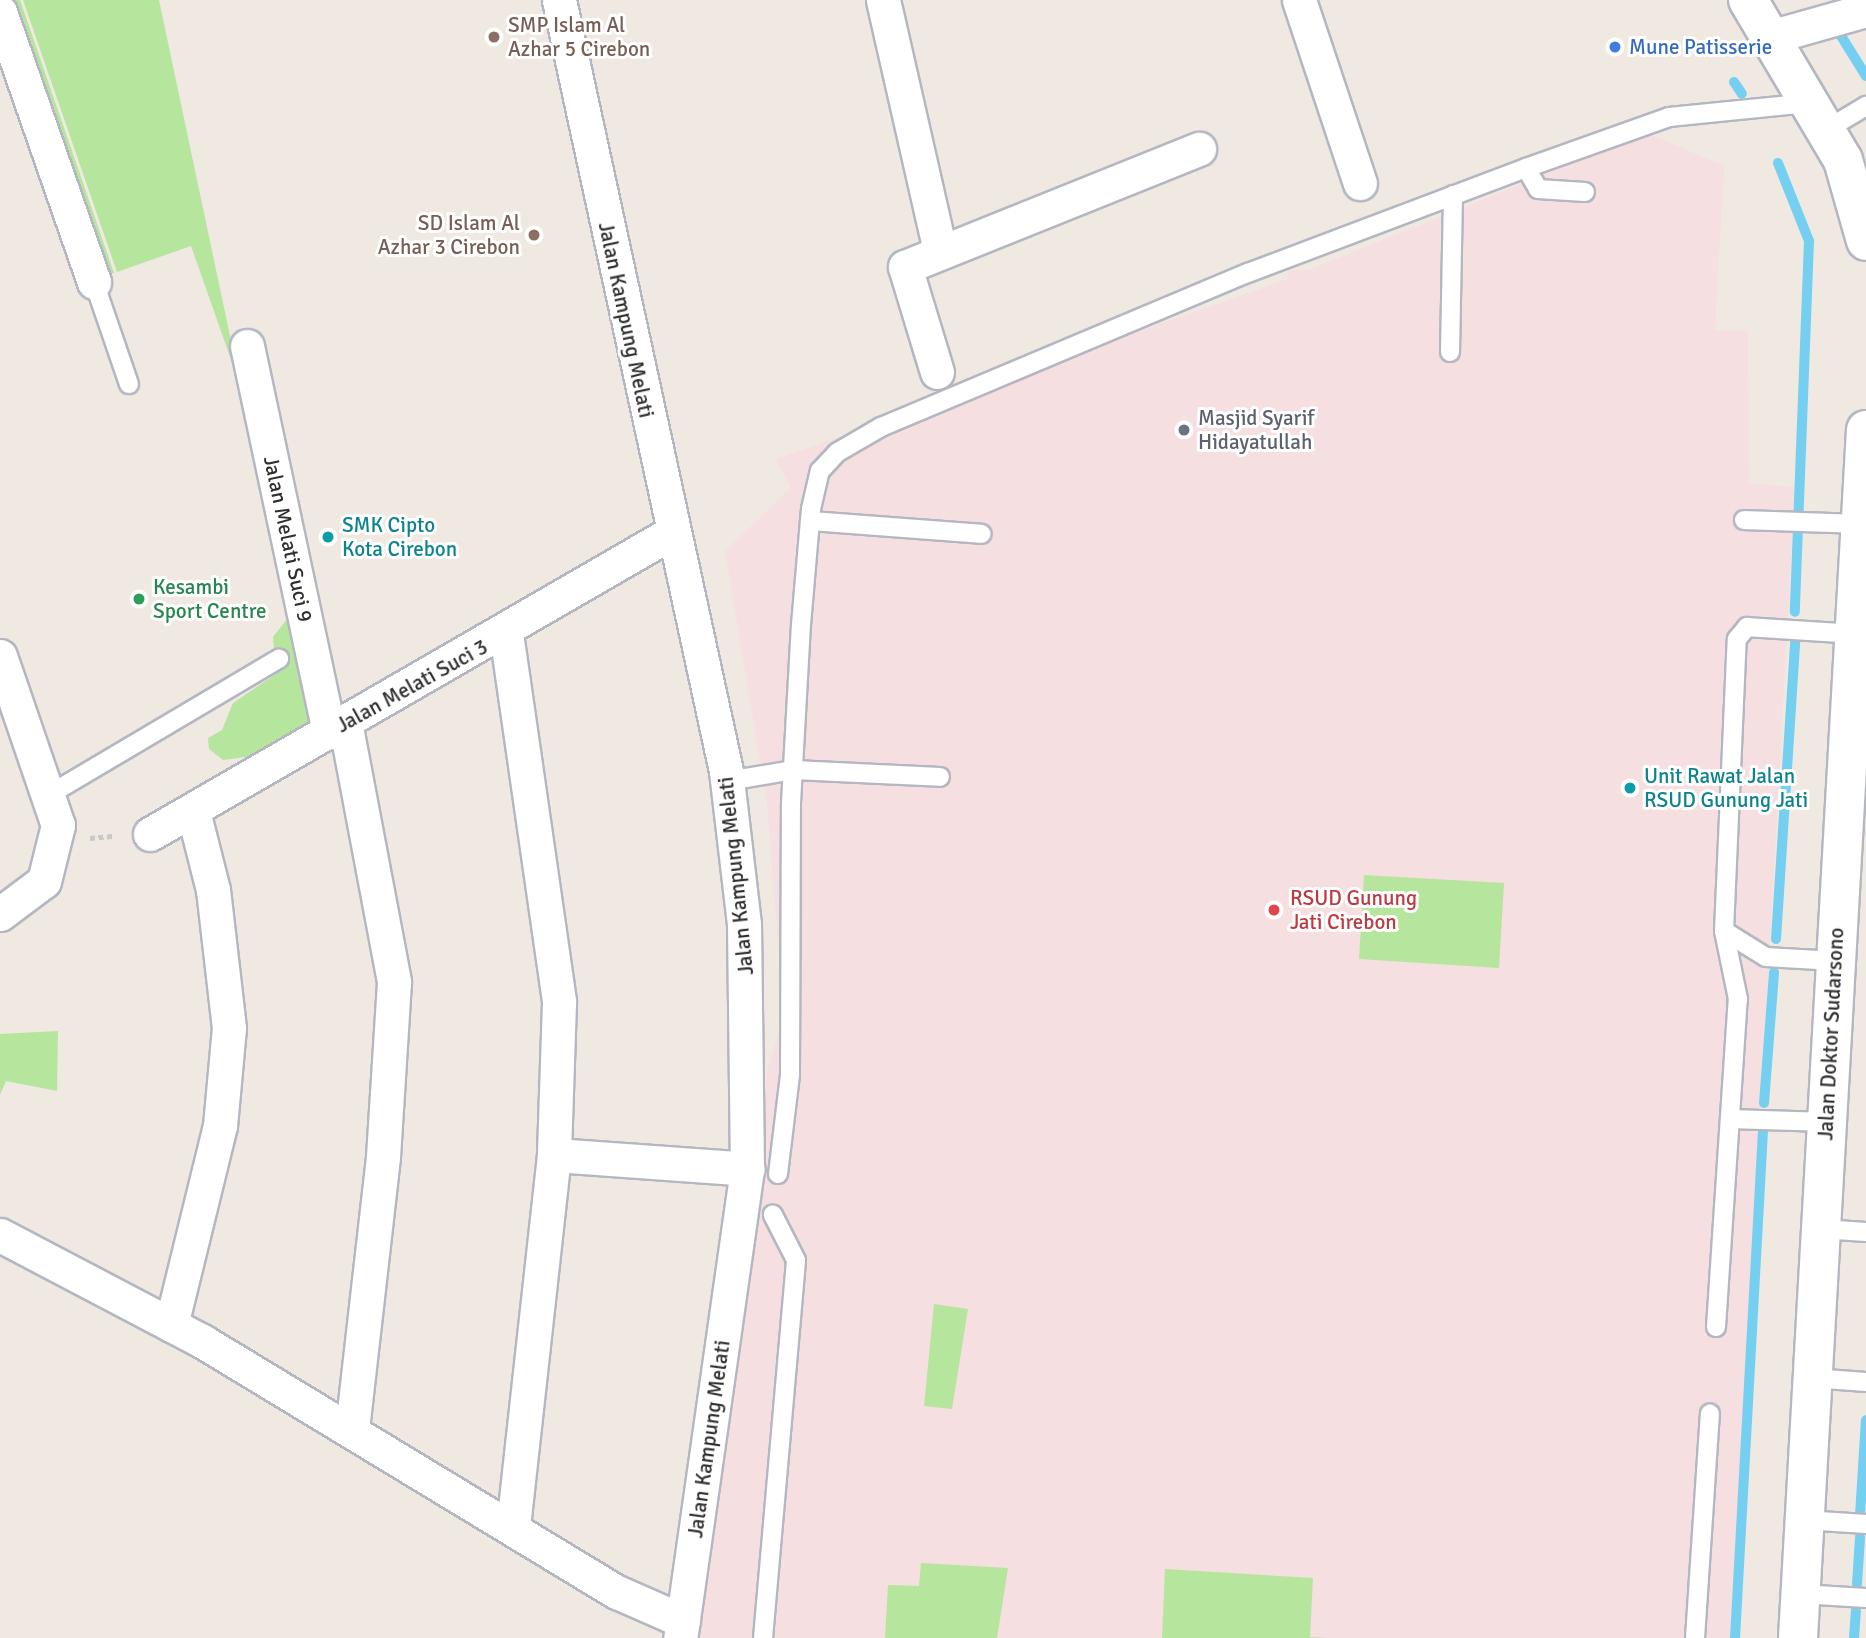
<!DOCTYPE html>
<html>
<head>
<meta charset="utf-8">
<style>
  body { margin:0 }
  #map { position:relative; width:1866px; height:1638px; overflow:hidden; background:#efe9e1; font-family:Signika,sans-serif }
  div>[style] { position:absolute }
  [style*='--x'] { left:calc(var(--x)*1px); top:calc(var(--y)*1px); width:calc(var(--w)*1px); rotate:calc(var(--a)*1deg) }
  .medical>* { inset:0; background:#f5dfe0 }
  .green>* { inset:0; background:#b6e59e }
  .stream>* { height:10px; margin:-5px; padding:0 5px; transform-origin:5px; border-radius:5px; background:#75cff0 }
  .path>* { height:4.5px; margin-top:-2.25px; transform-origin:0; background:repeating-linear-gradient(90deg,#c9c9c9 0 5px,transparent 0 8.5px) }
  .roads { filter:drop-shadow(2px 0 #b4b7c1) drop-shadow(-2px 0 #b4b7c1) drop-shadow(0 2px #b4b7c1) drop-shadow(0 -2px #b4b7c1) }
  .lane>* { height:18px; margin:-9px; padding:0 9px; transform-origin:9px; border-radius:9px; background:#fff }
  .street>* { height:33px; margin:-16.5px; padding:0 16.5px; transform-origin:16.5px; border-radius:16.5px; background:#fff }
  .secondary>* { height:38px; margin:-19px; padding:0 19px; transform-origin:19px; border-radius:19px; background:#fff }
  .dots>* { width:19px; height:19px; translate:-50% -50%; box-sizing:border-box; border:4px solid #fff; border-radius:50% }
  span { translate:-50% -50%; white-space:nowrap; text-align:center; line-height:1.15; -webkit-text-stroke:6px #fff; paint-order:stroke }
  .education-label { font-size:21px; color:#785e54 }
  .left { translate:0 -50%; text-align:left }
  .right { translate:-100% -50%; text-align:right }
  .shop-label { font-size:21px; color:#366cbe }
  .street-label { font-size:21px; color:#2e2e2e }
  .worship-label { font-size:21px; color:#5b616d }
  .culture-label { font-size:21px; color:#0d838f }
  .leisure-label { font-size:21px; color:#27864d }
  .health-label { font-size:21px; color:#be3a42 }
</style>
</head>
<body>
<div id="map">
  <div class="medical">
    <div style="clip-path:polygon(1647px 133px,1724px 166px,1715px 330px,1748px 331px,1749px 483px,1795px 487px,1732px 1638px,694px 1638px,768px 1067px,784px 1017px,767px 803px,725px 551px,791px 488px,776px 459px,1288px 279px,1289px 270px,1309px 270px)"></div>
  </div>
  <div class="green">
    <div style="clip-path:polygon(13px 0,20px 0,114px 273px,109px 274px)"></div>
    <div style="clip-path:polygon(23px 0,159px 0,241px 388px,191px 246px,117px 272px)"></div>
    <div style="clip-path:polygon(287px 619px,314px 721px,260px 755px,223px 760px,209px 749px,208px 738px,222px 730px,233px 703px,276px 674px,273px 637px)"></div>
    <div style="clip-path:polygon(1364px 875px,1504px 883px,1499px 968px,1359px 959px)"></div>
    <div style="clip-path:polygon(58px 1031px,57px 1091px,6px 1081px,0 1095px,0 1034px)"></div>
    <div style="clip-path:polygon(934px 1304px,968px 1309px,952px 1409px,924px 1406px)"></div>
    <div style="clip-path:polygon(921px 1563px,1008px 1568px,997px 1638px,885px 1638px,888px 1585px,919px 1586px)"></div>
    <div style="clip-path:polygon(1165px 1569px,1313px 1578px,1310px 1637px,1328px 1638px,1162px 1638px)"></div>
  </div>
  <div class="stream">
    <div style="--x:1838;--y:31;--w:53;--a:58.1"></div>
    <div style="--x:1734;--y:82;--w:14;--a:56"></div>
    <div style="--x:1778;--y:163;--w:84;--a:68.3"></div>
    <div style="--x:1809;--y:241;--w:371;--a:92.2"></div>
    <div style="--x:1776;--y:939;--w:298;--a:-86.3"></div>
    <div style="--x:1764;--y:1103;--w:131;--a:-85.6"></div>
    <div style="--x:1860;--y:1515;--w:95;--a:-86.4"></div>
    <div style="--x:1857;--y:1584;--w:47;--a:-86.3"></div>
    <div style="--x:1735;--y:1638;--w:508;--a:-86.84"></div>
    <div style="--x:1854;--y:1638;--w:27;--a:-86"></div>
  </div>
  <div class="path">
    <div style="--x:90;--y:838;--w:25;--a:-5"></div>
  </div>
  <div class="roads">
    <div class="lane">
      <div style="--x:1826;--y:130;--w:47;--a:-31"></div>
      <div style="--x:1526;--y:168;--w:24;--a:60"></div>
      <div style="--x:1538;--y:189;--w:47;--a:3.7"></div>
      <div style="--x:94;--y:282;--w:108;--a:71.1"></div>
      <div style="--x:1450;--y:352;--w:157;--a:-88.9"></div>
      <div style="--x:1744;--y:520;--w:116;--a:2"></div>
      <div style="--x:810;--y:521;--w:172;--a:4.3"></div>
      <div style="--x:728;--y:781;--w:67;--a:-9.5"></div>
      <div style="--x:794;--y:770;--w:146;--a:2.7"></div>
      <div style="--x:52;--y:793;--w:264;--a:-30.6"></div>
      <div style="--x:1724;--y:931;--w:49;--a:31.8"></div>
      <div style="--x:1766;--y:957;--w:69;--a:3.3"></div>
      <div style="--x:1730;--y:1119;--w:97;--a:1.8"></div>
      <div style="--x:778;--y:1174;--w:100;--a:-83.1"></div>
      <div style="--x:790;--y:1075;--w:272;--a:-89.8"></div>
      <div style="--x:791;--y:803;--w:178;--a:-86.8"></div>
      <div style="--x:801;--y:625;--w:116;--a:-85.1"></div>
      <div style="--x:811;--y:509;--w:39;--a:-77"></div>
      <div style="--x:820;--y:471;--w:26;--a:-47"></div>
      <div style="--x:838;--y:452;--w:50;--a:-30.2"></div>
      <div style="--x:881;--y:427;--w:398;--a:-22.8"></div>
      <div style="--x:1248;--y:273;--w:297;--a:-20.7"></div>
      <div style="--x:1526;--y:168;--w:152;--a:-19.6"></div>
      <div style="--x:1669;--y:117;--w:142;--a:-5.7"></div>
      <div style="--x:1820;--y:1229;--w:46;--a:3.7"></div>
      <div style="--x:1716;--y:1327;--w:329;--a:-86.2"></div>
      <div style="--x:1738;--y:999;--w:69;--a:-101.6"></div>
      <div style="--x:1724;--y:931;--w:292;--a:-87.5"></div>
      <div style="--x:1737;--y:639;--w:16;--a:-50"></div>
      <div style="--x:1747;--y:627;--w:108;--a:3.7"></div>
      <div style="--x:1812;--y:1378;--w:54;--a:4.2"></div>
      <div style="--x:1804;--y:1520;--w:62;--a:3.7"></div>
      <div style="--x:1800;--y:1594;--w:66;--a:3.5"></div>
      <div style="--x:763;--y:1638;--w:379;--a:-85"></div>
      <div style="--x:796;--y:1260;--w:51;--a:-117.1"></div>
      <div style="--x:1695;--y:1638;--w:225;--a:-86.2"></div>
    </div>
    <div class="street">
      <div style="--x:559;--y:0;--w:789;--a:77.78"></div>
      <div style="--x:726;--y:771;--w:154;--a:83.3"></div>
      <div style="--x:744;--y:924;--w:245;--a:89.3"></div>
      <div style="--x:747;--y:1169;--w:474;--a:98.1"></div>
      <div style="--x:883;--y:0;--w:257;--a:77.2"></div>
      <div style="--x:1299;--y:0;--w:193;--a:71.6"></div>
      <div style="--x:0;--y:12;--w:286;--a:70.8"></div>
      <div style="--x:1770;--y:37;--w:100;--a:-15.7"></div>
      <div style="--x:247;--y:346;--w:395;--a:78"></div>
      <div style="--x:937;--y:372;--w:110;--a:-106.9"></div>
      <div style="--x:905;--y:267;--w:317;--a:-21.9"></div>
      <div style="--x:506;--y:633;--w:373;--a:81.8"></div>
      <div style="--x:559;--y:1002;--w:153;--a:91.9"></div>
      <div style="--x:554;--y:1155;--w:375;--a:96.3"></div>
      <div style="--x:0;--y:656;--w:179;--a:71.1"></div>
      <div style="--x:58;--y:825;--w:58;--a:104"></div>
      <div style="--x:44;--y:881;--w:55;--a:143.1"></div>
      <div style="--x:345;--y:722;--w:265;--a:79.3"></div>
      <div style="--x:394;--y:982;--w:175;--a:93.6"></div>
      <div style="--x:383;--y:1157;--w:275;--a:96.5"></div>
      <div style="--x:150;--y:834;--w:602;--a:-30.02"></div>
      <div style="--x:554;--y:1155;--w:194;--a:4.1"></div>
      <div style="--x:0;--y:1235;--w:228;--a:27.7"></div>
      <div style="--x:202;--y:1341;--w:485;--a:31.2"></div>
      <div style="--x:617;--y:1592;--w:72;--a:23.7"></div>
      <div style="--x:171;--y:1325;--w:205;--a:-76.2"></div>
      <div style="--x:220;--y:1126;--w:98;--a:-84.8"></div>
      <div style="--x:229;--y:1028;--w:139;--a:-96.6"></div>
      <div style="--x:213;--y:890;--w:81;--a:-104.2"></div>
    </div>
    <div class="secondary">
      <div style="--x:1748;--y:0;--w:186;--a:59.3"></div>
      <div style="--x:1843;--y:160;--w:84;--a:74.1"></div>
      <div style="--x:1798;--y:1638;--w:1210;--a:-86.78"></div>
    </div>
  </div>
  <div class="dots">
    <div style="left:494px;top:37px;background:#8d6e63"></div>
    <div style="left:1615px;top:47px;background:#3f7fe0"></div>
    <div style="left:534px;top:235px;background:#8d6e63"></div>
    <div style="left:1184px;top:430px;background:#6b7280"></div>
    <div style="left:328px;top:537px;background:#0f9aa8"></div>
    <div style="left:139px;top:599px;background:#2e9e5b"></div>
    <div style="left:1630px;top:788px;background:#0f9aa8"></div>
    <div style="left:1274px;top:910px;background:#e0444e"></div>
  </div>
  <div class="education-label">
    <span class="left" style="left:508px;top:37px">SMP Islam Al<br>Azhar 5 Cirebon</span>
    <span class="right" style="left:520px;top:235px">SD Islam Al<br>Azhar 3 Cirebon</span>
  </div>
  <div class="shop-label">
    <span class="left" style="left:1629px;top:47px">Mune Patisserie</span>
  </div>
  <div class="street-label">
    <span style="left:626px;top:320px;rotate:78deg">Jalan Kampung Melati</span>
    <span style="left:288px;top:539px;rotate:78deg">Jalan Melati Suci 9</span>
    <span style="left:412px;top:686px;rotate:-29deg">Jalan Melati Suci 3</span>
    <span style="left:736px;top:876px;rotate:-96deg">Jalan Kampung Melati</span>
    <span style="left:1831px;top:1034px;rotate:-87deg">Jalan Doktor Sudarsono</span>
    <span style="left:709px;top:1439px;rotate:-82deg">Jalan Kampung Melati</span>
  </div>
  <div class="worship-label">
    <span class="left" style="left:1198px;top:430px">Masjid Syarif<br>Hidayatullah</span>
  </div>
  <div class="culture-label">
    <span class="left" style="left:342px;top:537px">SMK Cipto<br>Kota Cirebon</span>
    <span class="left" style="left:1644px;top:788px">Unit Rawat Jalan<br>RSUD Gunung Jati</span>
  </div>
  <div class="leisure-label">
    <span class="left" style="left:153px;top:599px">Kesambi<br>Sport Centre</span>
  </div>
  <div class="health-label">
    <span class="left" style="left:1290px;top:910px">RSUD Gunung<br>Jati Cirebon</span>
  </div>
</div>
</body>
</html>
